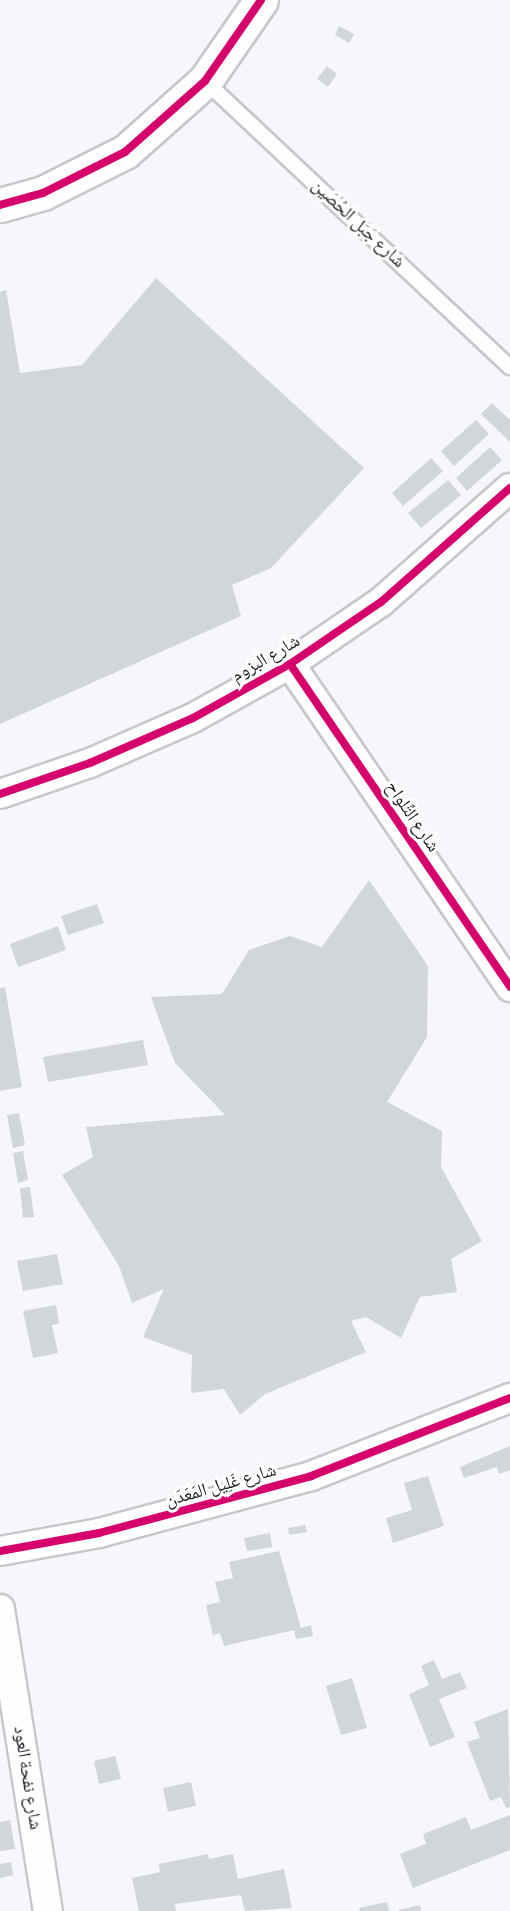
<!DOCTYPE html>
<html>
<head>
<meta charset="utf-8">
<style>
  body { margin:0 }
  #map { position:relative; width:510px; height:1911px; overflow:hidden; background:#f5f7fa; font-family:"Source Sans 3","Noto Naskh Arabic",sans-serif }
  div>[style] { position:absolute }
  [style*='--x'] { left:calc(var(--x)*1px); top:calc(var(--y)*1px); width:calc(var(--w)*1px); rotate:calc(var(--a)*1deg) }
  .building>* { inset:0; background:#d2d6da }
  .roads { filter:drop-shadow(2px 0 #c5c8cc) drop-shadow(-2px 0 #c5c8cc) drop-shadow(0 2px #c5c8cc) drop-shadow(0 -2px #c5c8cc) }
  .lane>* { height:14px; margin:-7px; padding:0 7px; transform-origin:7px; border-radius:7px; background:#fefefe }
  .street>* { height:28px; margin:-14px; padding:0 14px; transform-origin:14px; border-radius:14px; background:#fefefe }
  .secondary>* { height:33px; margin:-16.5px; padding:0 16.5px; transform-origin:16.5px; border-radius:16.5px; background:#fefefe }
  .cycleway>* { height:8px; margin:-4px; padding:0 4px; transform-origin:4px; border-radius:4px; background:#d6006c }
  span { translate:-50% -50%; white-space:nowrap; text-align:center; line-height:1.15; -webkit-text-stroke:6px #fff; paint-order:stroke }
  .street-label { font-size:18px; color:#191e23 }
</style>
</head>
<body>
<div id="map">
  <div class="building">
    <div style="clip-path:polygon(339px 26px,354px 34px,349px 43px,335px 35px)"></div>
    <div style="clip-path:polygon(327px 66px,337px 74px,328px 87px,317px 79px)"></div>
    <div style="clip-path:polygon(156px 278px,364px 468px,271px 568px,232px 585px,241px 616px,0 724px,0 292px,6px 290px,20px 373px,82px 365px)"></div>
    <div style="clip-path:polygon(492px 403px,510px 420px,510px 442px,481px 414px)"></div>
    <div style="clip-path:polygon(476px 420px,489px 434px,454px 466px,441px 451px)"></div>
    <div style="clip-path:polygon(490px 447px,502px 460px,467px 491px,456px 478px)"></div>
    <div style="clip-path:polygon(431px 458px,443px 471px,403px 506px,392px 493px)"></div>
    <div style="clip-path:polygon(448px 480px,461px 495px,421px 528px,408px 513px)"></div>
    <div style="clip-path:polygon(369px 880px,428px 966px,427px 1037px,387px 1102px,442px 1131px,441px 1167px,482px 1241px,451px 1259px,457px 1292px,420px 1297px,401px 1338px,366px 1317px,351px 1321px,366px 1352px,265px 1394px,240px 1415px,224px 1389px,191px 1393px,192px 1355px,143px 1337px,164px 1289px,132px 1303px,119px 1266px,62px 1175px,93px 1157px,86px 1127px,225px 1115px,175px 1063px,151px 997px,222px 994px,249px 950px,290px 936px,322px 947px)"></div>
    <div style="clip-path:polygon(97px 904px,104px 923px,68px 935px,61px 916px)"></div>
    <div style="clip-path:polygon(58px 926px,66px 950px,18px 967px,10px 944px)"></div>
    <div style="clip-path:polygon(5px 987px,22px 1087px,0 1091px,0 988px)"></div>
    <div style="clip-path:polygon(143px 1040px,148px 1065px,48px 1082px,43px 1057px)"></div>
    <div style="clip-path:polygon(19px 1113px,25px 1145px,13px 1148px,7px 1115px)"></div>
    <div style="clip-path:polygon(23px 1151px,28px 1180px,18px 1183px,13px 1153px)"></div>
    <div style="clip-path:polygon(30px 1187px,34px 1217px,23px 1218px,20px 1188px)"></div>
    <div style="clip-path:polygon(57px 1254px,63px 1284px,23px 1291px,17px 1261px)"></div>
    <div style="clip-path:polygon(56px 1305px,59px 1324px,52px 1325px,58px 1353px,33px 1358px,23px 1311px)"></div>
    <div style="clip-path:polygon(510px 1446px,510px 1470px,499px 1474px,497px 1467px,464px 1478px,460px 1467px)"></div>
    <div style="clip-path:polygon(428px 1476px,444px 1526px,393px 1543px,386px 1518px,412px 1510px,404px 1483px)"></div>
    <div style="clip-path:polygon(305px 1525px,307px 1532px,289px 1535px,288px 1528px)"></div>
    <div style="clip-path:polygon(270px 1533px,272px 1547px,247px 1551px,244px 1538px)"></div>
    <div style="clip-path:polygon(279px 1551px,301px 1628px,311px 1625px,313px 1636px,296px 1639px,294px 1630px,224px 1646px,220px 1633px,213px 1635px,206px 1605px,220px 1602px,215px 1582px,233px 1578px,229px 1562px)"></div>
    <div style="clip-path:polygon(434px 1660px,442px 1679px,460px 1672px,467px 1688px,439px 1699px,455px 1737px,430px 1747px,409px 1694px,429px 1685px,421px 1666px)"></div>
    <div style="clip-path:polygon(352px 1678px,367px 1728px,341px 1735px,326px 1686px)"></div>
    <div style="clip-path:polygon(508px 1709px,510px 1807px,506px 1808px,501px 1797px,490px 1801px,467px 1742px,480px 1738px,474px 1722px)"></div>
    <div style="clip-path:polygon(115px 1756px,121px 1779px,99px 1784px,94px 1761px)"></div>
    <div style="clip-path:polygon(191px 1782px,196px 1806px,168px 1812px,163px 1788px)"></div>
    <div style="clip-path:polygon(510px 1815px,510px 1850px,413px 1888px,400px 1854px,426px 1844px,423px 1834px,466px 1817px,471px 1830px)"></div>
    <div style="clip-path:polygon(10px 1820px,15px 1849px,0 1851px,0 1822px)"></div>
    <div style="clip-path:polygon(208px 1854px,209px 1859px,233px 1854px,238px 1879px,284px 1869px,292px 1908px,245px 1911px,241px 1895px,175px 1904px,176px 1911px,139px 1911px,132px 1878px,160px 1872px,159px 1864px)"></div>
    <div style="clip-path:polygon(11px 1862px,13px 1875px,0 1878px,0 1864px)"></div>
    <div style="clip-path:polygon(387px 1902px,389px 1911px,360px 1911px,359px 1908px)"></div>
    <div style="clip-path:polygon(420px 1905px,421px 1911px,399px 1911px,399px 1910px)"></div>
  </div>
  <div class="roads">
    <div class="lane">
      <div style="--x:205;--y:81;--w:418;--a:43.2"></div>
    </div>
    <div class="street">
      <div style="--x:290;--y:664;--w:391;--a:55.7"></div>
      <div style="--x:0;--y:794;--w:95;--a:-19"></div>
      <div style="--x:90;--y:763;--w:112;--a:-23.6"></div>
      <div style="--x:193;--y:718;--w:111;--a:-29.1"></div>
      <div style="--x:290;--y:664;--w:110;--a:-34.3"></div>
      <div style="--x:381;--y:602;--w:172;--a:-41.5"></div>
      <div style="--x:0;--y:1551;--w:101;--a:-10.3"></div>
      <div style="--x:99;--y:1533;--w:220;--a:-15"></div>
      <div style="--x:311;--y:1476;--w:214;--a:-21.4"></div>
      <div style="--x:0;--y:1609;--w:306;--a:81"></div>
    </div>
    <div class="secondary">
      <div style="--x:0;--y:205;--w:45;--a:-15.6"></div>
      <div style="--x:43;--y:193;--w:92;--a:-26.6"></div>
      <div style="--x:125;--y:152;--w:107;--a:-41.6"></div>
      <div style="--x:205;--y:81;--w:98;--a:-55.3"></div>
    </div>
  </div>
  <div class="cycleway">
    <div style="--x:0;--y:205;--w:45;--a:-15.6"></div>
    <div style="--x:43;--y:193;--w:92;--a:-26.6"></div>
    <div style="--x:125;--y:152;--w:107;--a:-41.6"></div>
    <div style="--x:205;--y:81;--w:98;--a:-55.3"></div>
    <div style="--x:290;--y:664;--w:391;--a:55.7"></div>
    <div style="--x:0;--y:794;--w:95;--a:-19"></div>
    <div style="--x:90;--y:763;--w:112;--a:-23.6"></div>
    <div style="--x:193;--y:718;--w:111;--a:-29.1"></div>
    <div style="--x:290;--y:664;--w:110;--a:-34.3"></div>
    <div style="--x:381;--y:602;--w:172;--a:-41.5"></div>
    <div style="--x:0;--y:1551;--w:101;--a:-10.3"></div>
    <div style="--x:99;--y:1533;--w:220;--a:-15"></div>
    <div style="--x:311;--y:1476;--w:214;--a:-21.4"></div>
  </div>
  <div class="street-label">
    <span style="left:358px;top:224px;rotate:43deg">شارع جَبَل الحُصَين</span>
    <span style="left:266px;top:659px;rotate:-30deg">شارع البزوم</span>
    <span style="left:412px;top:817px;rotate:56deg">شارع التِّلواح</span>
    <span style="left:221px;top:1486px;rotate:-16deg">شارع غَلِيل المَعَدَن</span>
    <span style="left:27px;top:1778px;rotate:81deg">شارع نفحة العود</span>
  </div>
</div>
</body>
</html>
